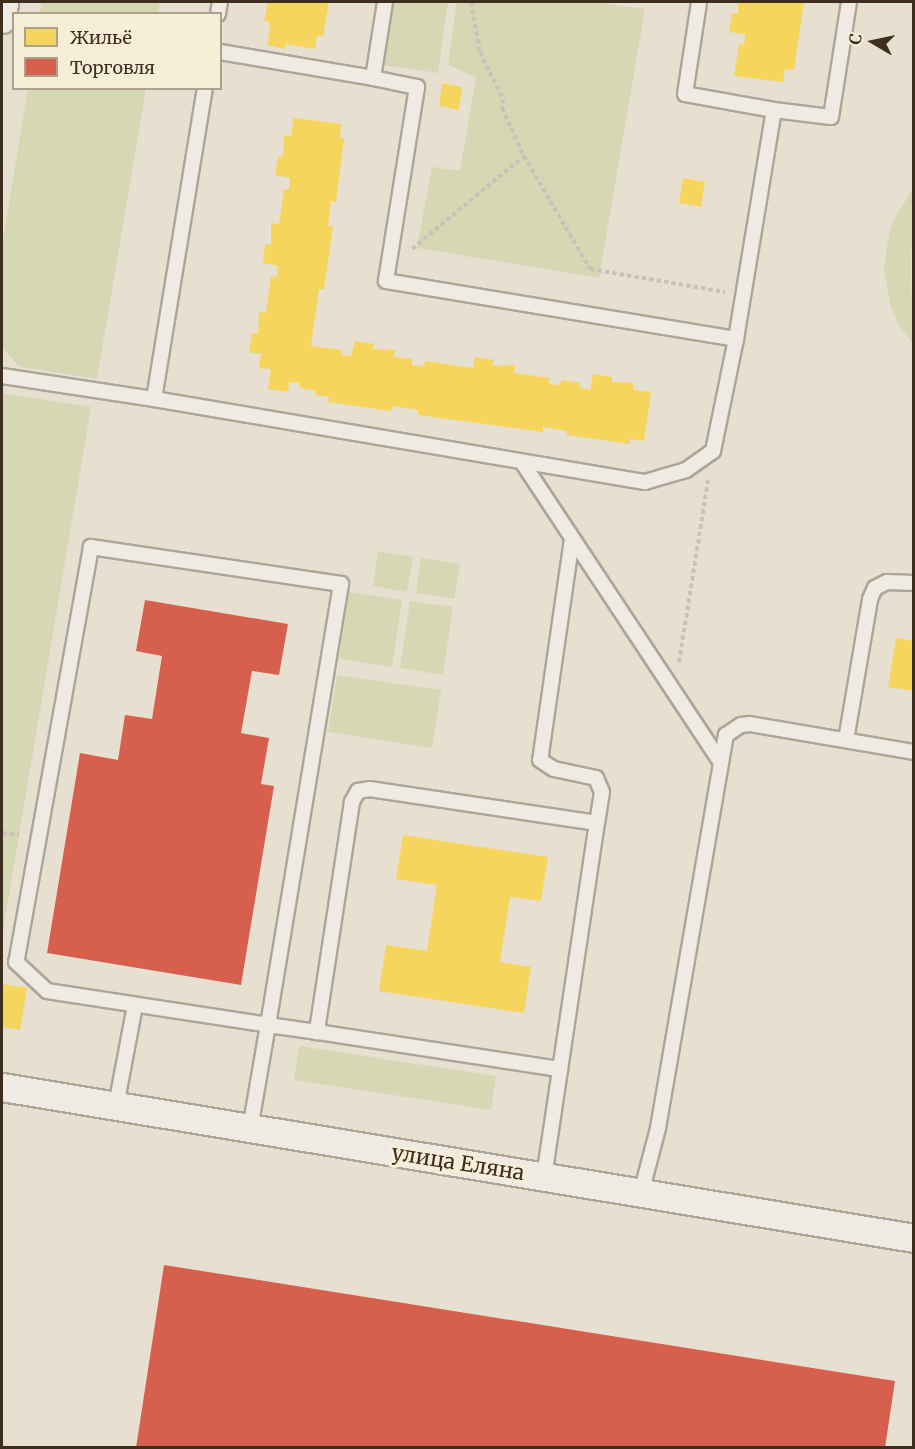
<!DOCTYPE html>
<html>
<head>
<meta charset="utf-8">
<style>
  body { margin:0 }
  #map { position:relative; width:915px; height:1449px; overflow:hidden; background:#e7e0d1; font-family:Merriweather,serif }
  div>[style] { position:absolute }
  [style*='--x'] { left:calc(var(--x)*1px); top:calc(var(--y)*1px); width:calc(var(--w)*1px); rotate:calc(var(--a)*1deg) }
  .green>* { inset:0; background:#d6d7b3 }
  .homes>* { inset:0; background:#f6d55c }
  .shops>* { inset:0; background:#d6604d }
  .path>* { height:4px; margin-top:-2px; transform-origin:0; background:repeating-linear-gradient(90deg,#c8c2b9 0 4.5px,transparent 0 7.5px) }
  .roads { filter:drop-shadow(2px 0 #ada599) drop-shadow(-2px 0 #ada599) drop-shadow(0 2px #ada599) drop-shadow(0 -2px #ada599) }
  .service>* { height:14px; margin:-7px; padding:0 7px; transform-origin:7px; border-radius:7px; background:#efebe3 }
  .minor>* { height:27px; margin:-13.5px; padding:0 13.5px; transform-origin:13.5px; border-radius:13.5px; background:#efebe3 }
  span { translate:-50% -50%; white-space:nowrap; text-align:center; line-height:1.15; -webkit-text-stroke:6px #f7eed8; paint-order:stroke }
  .street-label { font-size:21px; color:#3d2e20 }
  .frame { position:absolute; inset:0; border:3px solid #3d2e20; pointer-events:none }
  .legend { position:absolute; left:12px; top:12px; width:210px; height:78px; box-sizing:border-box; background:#f7eed8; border:2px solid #ada18e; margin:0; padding:8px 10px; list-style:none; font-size:18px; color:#3d2e20 }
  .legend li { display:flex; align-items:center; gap:12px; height:30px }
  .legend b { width:30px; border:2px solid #ada18e }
  .north { position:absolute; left:843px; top:12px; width:60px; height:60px; -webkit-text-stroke:4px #f7eed8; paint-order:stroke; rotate:279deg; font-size:16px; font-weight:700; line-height:24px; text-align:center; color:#3d2e20 }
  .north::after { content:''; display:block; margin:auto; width:21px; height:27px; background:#3d2e20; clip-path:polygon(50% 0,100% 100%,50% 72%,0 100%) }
</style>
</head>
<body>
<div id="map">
  <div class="green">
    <div style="clip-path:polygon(42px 2px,160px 2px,158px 13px,40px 13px)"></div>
    <div style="clip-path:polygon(392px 2px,448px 2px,438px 73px,382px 65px)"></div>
    <div style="clip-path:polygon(457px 2px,594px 2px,645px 9px,599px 278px,417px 248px,432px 167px,460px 171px,476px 77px,448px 65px)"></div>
    <div style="clip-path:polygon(28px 88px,146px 89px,97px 379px,20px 367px,2px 348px,2px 245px)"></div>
    <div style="clip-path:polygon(913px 189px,911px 270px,913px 344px,899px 326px,891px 307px,884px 270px,889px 234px,894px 219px)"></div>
    <div style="clip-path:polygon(2px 393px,91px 407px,2px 937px)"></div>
    <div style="clip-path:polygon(378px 551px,413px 557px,407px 592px,373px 586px)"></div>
    <div style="clip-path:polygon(421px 558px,460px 564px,454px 599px,416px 593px)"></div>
    <div style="clip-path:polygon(349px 592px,402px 600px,392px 667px,339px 659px)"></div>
    <div style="clip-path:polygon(410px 601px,453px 607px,443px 675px,400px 668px)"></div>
    <div style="clip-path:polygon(337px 675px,441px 690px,432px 748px,328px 732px)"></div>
    <div style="clip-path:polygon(299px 1046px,496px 1076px,491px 1110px,294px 1080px)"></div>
  </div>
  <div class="homes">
    <div style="clip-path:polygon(268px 2px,329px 2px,323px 36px,317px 36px,315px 49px,285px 44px,285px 49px,268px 45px,270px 22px,264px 21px)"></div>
    <div style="clip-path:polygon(738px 2px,804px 2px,794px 70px,785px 69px,783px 82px,734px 76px,739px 44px,744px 45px,745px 34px,729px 32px,732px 13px,738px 14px)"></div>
    <div style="clip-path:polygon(442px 83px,462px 87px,459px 110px,439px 106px)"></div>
    <div style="clip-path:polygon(294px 118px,341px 124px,340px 138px,344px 138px,336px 202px,331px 201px,328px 226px,333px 226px,324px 289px,319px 289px,311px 346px,341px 350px,341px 355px,351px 356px,355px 341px,374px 344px,373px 349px,395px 350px,394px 357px,412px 359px,412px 365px,424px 366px,425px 361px,473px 368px,475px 357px,494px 360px,493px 366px,515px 365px,514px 373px,550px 378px,549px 384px,560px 385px,561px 380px,580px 383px,579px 388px,590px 390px,593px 374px,612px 377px,612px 382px,634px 383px,633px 390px,651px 392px,644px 441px,630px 439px,630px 444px,567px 435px,567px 431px,543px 427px,543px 432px,418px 415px,418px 410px,392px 406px,391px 411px,328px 402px,329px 397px,316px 395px,316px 391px,300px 388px,300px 383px,289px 382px,288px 392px,268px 389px,271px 369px,259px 368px,261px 354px,249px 352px,252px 333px,258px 334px,259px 312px,266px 313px,271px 276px,277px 277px,278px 266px,263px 263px,265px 244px,271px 245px,271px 223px,279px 224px,284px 189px,289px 189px,290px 178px,275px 175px,278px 156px,283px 157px,284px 135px,291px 136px)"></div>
    <div style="clip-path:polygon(683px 178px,705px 182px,701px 207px,679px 203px)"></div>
    <div style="clip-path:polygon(896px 638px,914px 641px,914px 691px,888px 687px)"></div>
    <div style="clip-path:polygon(403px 835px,548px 857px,541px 901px,510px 897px,500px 962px,531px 967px,524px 1013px,379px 991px,386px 945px,427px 951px,437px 885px,396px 879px)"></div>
    <div style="clip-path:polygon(2px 984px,27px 988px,20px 1030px,2px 1027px)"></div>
  </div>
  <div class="shops">
    <div style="clip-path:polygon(145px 600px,288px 624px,279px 675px,252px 671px,241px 733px,269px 738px,261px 784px,274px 786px,241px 985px,47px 953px,80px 753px,118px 760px,125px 715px,152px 719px,162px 656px,136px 651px)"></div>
    <div style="clip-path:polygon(164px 1265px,895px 1381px,885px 1448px,136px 1448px)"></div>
  </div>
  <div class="path">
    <div style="--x:471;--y:2;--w:51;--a:79.8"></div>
    <div style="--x:480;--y:52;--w:52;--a:63.9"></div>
    <div style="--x:503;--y:99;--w:9;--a:96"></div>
    <div style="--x:502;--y:108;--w:53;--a:65.4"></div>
    <div style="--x:524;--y:156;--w:131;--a:59.7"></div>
    <div style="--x:590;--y:269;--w:137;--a:9.7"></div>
    <div style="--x:412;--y:249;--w:146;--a:-39.7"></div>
    <div style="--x:679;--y:662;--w:184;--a:-80.9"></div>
    <div style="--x:2;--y:833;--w:17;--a:7"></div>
  </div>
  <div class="roads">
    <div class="service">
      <div style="--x:218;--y:14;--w:12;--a:-81"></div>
      <div style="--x:220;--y:52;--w:155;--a:9.6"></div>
      <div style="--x:373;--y:78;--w:77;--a:-81"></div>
      <div style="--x:373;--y:78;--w:45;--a:11.6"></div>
      <div style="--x:417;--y:87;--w:196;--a:99.1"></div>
      <div style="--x:386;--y:281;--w:355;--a:9.4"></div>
      <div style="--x:774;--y:110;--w:57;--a:7"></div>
      <div style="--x:831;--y:117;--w:116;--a:-81.1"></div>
      <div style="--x:2;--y:376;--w:154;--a:8.6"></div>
      <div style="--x:154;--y:399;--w:498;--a:9.6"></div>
      <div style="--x:645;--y:482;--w:43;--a:-16.3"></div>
      <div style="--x:686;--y:470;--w:33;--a:-35"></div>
      <div style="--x:713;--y:451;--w:114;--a:-78.4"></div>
      <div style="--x:736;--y:339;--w:232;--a:-80.6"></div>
      <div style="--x:774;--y:110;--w:90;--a:-169.8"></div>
      <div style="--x:685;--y:94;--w:93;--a:-81.3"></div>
      <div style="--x:154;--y:399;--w:315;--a:-80.7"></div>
      <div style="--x:522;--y:462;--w:359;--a:56.5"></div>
      <div style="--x:572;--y:539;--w:223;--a:98.2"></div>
      <div style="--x:540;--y:760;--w:17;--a:33"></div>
      <div style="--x:554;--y:769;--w:43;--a:12.1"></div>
      <div style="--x:596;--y:778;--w:15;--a:67"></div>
      <div style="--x:602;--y:792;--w:31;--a:99"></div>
      <div style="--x:846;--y:740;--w:143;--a:-80.3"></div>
      <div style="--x:870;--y:599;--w:12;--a:-66"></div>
      <div style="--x:875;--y:588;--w:13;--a:-27"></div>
      <div style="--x:887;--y:582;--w:27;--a:2"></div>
      <div style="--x:116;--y:1106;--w:103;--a:-79.3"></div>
      <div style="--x:250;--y:1129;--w:106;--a:-80.2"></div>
      <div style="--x:268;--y:1025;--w:447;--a:-80.6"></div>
      <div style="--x:341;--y:584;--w:253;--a:-171.6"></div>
      <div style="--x:91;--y:547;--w:422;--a:100.2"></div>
      <div style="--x:16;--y:962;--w:42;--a:43.1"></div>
      <div style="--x:47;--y:991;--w:224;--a:8.7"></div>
      <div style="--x:268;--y:1025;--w:49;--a:8.1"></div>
      <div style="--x:544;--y:1177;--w:358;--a:-81.5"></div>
      <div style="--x:597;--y:823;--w:230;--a:-171.5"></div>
      <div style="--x:370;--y:789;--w:12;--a:171"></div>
      <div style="--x:358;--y:791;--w:13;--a:119"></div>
      <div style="--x:352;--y:802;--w:233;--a:98.7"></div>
      <div style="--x:317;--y:1032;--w:246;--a:8.7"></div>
      <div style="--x:641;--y:1193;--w:67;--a:-75.3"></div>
      <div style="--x:658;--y:1128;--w:399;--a:-80.2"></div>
      <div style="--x:726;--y:735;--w:18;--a:-34"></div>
      <div style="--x:741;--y:725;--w:9;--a:-6"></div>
      <div style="--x:750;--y:724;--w:166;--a:9.7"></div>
    </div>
    <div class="minor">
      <div style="--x:2;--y:19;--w:17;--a:-83"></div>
      <div style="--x:2;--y:1087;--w:924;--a:9.4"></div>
    </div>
  </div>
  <div class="street-label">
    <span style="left:458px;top:1163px;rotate:9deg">улица Еляна</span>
  </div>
  <div class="frame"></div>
  <ul class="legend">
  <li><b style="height:16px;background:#f6d55c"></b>Жильё</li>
  <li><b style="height:16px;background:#d6604d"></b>Торговля</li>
  </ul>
  <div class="north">С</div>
</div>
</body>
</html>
